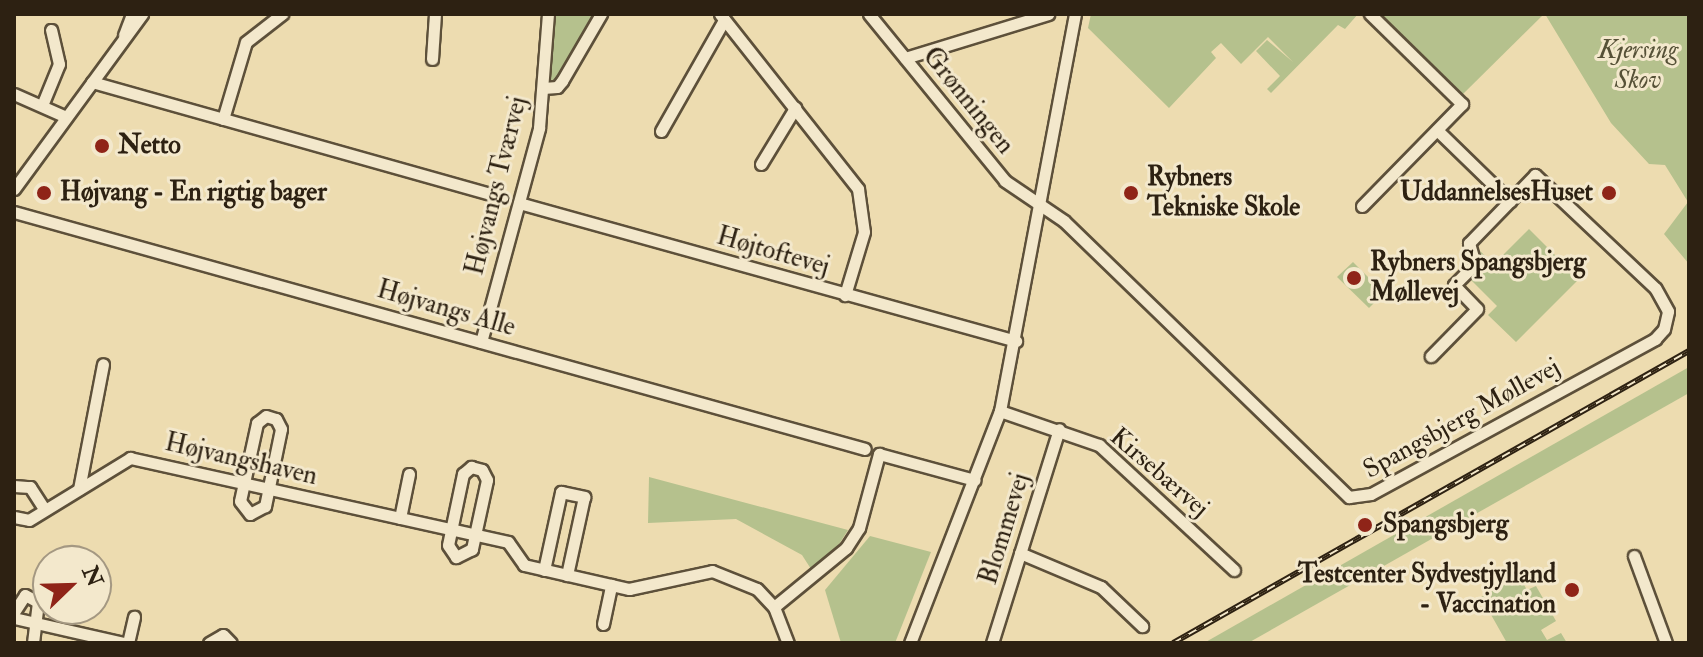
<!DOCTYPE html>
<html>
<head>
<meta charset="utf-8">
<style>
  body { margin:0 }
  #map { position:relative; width:1703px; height:657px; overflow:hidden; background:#eddcb0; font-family:"IM FELL Double Pica",serif }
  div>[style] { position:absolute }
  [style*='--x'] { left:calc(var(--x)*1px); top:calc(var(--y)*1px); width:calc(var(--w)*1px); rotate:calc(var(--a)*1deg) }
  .green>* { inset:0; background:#b5c18d }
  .roads { filter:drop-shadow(2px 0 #5d503a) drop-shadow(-2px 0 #5d503a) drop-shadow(0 2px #5d503a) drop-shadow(0 -2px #5d503a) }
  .minor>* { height:11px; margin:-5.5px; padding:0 5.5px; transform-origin:5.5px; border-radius:5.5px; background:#f3e8cc }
  .rail>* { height:6px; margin-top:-3px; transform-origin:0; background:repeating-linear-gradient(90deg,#f3e8cc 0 9px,#2d2112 0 18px); box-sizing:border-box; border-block:2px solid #2d2112 }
  .dots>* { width:22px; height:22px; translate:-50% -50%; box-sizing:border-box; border:4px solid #f3e8cc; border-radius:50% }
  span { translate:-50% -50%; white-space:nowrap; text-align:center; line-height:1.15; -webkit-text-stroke:6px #f3e8cc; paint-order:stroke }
  .park-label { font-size:26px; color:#565137; font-style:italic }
  .street-label { font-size:26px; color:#2d2112 }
  .poi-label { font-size:26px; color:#2d2112; font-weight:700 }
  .left { translate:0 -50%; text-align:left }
  .right { translate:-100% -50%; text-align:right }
  .frame { position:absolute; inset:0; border:16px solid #2d2112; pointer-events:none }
  .north { position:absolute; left:32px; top:545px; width:80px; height:80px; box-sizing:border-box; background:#f3e8cc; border:2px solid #a49882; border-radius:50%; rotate:67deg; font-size:22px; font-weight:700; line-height:32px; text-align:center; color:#2d2112 }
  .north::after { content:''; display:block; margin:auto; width:28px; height:36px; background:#8f2418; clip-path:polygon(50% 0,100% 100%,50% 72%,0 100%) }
</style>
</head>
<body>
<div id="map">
  <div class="green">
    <div style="clip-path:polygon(554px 14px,595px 14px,557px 79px,549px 81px)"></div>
    <div style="clip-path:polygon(1091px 14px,1358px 14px,1345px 29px,1338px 25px,1271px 93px,1267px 89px,1280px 76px,1256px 51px,1267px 40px,1293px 62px,1268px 37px,1241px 64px,1221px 43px,1211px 52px,1216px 58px,1169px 108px,1088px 28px)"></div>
    <div style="clip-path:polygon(1381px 14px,1544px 14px,1463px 94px)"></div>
    <div style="clip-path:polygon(1545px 14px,1689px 14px,1689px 264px,1664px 234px,1688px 202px,1665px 165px,1649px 164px,1611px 123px)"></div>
    <div style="clip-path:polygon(1529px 229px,1579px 279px,1516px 342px,1488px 315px,1497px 306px,1471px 280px,1483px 268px,1480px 251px,1494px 264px)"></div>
    <div style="clip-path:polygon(1353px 262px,1384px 293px,1369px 308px,1337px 277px)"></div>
    <div style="clip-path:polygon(1689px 367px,1689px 393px,1248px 643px,1204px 643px)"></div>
    <div style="clip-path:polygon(649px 477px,848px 530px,836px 549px,811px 569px,802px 555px,736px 519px,648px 523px)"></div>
    <div style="clip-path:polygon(870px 536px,931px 552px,895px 643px,841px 643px,825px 590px)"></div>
    <div style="clip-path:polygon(1519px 576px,1527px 590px,1536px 586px,1556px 621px,1541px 630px,1547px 640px,1561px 633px,1567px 643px,1507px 643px,1481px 597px)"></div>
  </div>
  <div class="roads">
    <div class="minor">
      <div style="--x:720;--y:14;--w:223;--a:51.7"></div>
      <div style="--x:858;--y:189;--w:43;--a:82.1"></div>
      <div style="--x:864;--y:232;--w:66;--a:106.8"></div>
      <div style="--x:869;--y:14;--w:215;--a:50.8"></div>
      <div style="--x:1005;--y:181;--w:71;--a:34.1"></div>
      <div style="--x:1064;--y:221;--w:397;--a:44.1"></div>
      <div style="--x:1349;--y:497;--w:22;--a:-8"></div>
      <div style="--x:1371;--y:494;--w:324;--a:-28.6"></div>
      <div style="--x:1655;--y:339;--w:13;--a:-48"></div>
      <div style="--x:1664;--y:329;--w:18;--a:-77"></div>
      <div style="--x:1668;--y:311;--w:26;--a:-119"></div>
      <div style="--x:1655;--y:288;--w:165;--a:-136.7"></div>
      <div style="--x:1535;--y:175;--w:95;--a:134.1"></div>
      <div style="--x:1469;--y:243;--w:22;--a:74"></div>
      <div style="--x:1475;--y:264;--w:30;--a:135"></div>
      <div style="--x:1454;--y:285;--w:33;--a:46"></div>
      <div style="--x:1477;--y:309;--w:66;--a:134.4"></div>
      <div style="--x:124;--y:35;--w:22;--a:-69"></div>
      <div style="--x:905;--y:58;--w:150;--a:-17.1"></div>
      <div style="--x:432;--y:59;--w:45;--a:-86.2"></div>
      <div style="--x:92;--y:82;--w:422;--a:15.7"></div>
      <div style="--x:543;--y:88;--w:14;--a:-4"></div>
      <div style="--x:557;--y:87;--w:8;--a:-50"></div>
      <div style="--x:562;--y:81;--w:78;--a:-59.8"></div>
      <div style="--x:14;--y:94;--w:57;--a:23.9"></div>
      <div style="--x:43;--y:103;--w:42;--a:-67.7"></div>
      <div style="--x:59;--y:64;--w:35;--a:-103"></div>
      <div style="--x:223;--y:119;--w:80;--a:-73.4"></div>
      <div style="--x:246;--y:42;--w:46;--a:-37.9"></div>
      <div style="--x:1437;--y:130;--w:102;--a:44.2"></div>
      <div style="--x:661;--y:131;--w:128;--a:-60.4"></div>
      <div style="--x:761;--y:164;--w:66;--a:-58.7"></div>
      <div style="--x:14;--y:189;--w:217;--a:-53.8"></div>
      <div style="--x:519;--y:203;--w:516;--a:15.52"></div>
      <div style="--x:1362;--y:206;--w:143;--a:-45.6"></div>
      <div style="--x:1462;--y:104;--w:129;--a:-135.6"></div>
      <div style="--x:14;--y:212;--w:883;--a:15.56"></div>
      <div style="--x:481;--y:342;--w:222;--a:-74.8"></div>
      <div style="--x:539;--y:128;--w:114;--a:-85.5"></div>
      <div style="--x:1000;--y:411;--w:105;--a:19"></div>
      <div style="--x:1099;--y:445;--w:184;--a:42.8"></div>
      <div style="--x:266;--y:416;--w:10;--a:17"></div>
      <div style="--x:276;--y:419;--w:11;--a:63"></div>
      <div style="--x:281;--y:429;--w:79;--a:101.7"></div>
      <div style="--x:265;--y:506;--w:17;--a:152"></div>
      <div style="--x:250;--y:514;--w:16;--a:-128"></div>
      <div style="--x:240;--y:501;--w:80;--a:-77.7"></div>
      <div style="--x:257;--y:423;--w:11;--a:-38"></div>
      <div style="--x:471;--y:467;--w:11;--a:15"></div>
      <div style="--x:482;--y:470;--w:11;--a:63"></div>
      <div style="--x:487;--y:480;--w:71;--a:102.3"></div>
      <div style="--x:472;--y:549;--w:18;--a:153"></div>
      <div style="--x:456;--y:557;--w:14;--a:-124"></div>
      <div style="--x:448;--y:545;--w:73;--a:-78.1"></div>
      <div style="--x:463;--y:474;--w:11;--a:-41"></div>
      <div style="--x:14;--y:486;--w:16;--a:4"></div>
      <div style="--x:30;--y:487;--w:27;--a:57"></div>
      <div style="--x:79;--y:489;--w:127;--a:-79.1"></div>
      <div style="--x:14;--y:517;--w:15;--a:11"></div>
      <div style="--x:29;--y:520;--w:119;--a:-31.5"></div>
      <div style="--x:130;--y:458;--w:387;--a:12.5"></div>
      <div style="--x:508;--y:542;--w:28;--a:55"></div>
      <div style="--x:524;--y:565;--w:108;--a:12.9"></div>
      <div style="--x:629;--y:589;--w:85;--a:-12.2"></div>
      <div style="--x:712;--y:571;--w:48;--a:21.8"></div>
      <div style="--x:757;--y:589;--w:25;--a:47"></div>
      <div style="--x:774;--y:607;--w:93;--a:-39.3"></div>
      <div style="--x:846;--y:548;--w:24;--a:-57"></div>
      <div style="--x:859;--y:528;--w:77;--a:-74.9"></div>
      <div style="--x:879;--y:454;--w:99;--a:15.2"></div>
      <div style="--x:400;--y:518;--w:45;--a:-78.4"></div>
      <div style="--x:1020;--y:553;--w:88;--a:22.8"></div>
      <div style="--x:1101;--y:587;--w:57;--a:43.6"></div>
      <div style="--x:1634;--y:556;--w:93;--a:69.8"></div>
      <div style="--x:544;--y:570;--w:80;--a:-77.7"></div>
      <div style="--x:561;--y:492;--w:24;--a:12"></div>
      <div style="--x:584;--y:497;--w:80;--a:102.3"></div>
      <div style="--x:774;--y:607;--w:39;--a:69"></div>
      <div style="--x:14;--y:612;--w:20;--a:-57"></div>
      <div style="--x:25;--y:595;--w:15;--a:28"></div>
      <div style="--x:38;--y:602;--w:41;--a:97"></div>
      <div style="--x:14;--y:618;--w:113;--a:12.8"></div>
      <div style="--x:603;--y:624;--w:40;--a:-78"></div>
      <div style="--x:128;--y:643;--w:27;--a:-77"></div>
      <div style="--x:209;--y:643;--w:16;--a:-30"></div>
      <div style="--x:223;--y:635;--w:11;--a:45"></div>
      <div style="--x:910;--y:643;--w:249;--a:-68.8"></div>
      <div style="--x:1000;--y:411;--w:404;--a:-79.3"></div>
      <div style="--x:992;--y:643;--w:224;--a:-72.6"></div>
    </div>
  </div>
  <div class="rail">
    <div style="--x:1173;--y:643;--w:593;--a:-29.51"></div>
  </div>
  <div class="dots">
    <div style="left:102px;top:146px;background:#8f2418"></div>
    <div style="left:44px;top:193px;background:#8f2418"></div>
    <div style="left:1131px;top:193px;background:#8f2418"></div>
    <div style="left:1609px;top:193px;background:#8f2418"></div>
    <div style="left:1354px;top:278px;background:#8f2418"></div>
    <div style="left:1365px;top:525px;background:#8f2418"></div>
    <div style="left:1572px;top:590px;background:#8f2418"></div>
  </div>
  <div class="park-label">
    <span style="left:1638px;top:66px">Kjersing<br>Skov</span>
  </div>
  <div class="street-label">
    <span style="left:968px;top:101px;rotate:51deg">Grønningen</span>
    <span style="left:497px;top:186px;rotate:-76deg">Højvangs Tværvej</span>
    <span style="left:773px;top:252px;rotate:16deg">Højtoftevej</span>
    <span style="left:446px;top:309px;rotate:16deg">Højvangs Alle</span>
    <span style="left:1462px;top:419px;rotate:-29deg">Spangsbjerg Møllevej</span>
    <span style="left:241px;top:460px;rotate:13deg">Højvangshaven</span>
    <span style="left:1159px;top:473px;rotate:41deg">Kirsebærvej</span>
    <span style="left:1005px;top:529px;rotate:-73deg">Blommevej</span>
  </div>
  <div class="poi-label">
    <span class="left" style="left:118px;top:146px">Netto</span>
    <span class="left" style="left:1147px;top:193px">Rybners<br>Tekniske Skole</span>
    <span class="left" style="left:60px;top:193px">Højvang - En rigtig bager</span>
    <span class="right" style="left:1593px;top:193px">UddannelsesHuset</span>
    <span class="left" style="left:1370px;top:278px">Rybners Spangsbjerg<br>Møllevej</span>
    <span class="left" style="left:1383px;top:525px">Spangsbjerg</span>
    <span class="right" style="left:1556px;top:590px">Testcenter Sydvestjylland<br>- Vaccination</span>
  </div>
  <div class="frame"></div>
  <div class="north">N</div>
</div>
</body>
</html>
